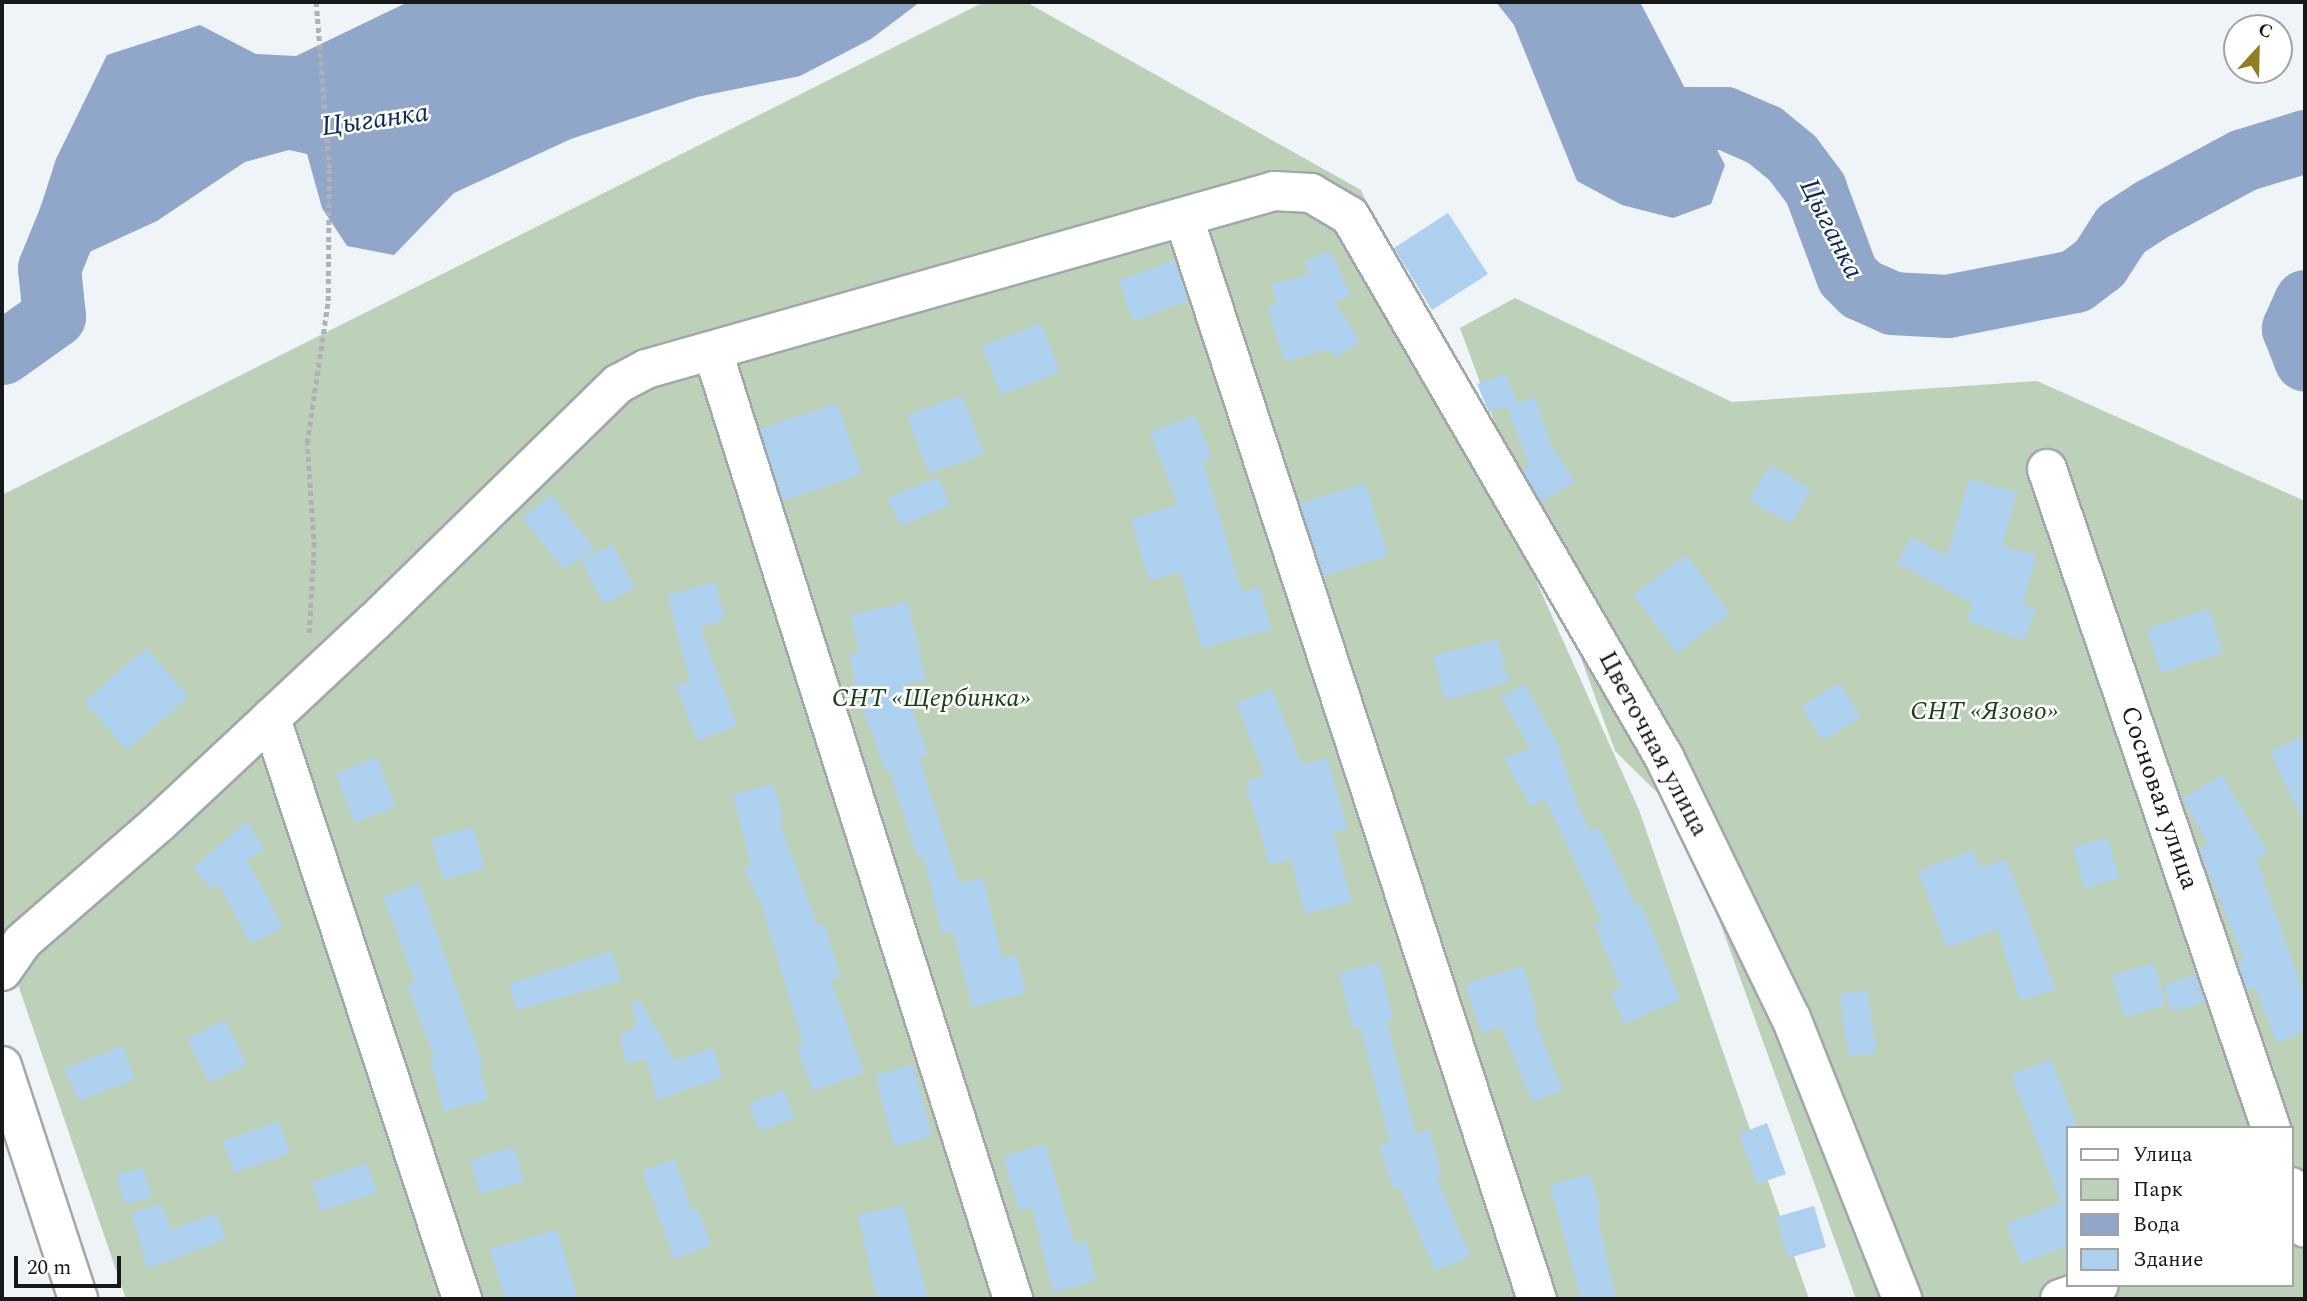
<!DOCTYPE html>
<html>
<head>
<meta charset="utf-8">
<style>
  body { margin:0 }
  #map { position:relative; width:2307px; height:1301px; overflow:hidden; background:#eff4f9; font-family:Spectral,serif }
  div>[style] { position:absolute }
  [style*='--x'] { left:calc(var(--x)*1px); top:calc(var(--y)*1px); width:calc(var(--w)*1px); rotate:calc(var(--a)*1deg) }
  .green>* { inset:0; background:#bdd1b9 }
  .water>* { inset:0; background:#90a7c9 }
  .river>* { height:63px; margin:-31.5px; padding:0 31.5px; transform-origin:31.5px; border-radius:31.5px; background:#90a7c9 }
  .building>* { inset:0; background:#aed0ef }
  .path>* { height:4.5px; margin-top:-2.25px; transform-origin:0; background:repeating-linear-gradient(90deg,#aeb2b6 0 5px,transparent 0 8.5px) }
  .roads { filter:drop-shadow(2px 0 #a2a7ac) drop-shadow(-2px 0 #a2a7ac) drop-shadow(0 2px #a2a7ac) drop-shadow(0 -2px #a2a7ac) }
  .minor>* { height:38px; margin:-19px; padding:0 19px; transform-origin:19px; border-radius:19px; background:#fff }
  span { translate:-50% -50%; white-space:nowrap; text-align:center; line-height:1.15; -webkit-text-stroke:5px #fff; paint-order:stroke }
  .park-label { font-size:26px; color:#1b4112; font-style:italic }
  .street-label { font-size:26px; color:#17181a }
  .water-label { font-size:28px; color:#0c2a55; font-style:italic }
  .frame { position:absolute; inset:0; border:4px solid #17181a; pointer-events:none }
  .legend { position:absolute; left:2066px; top:1126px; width:228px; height:161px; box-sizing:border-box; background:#fff; border:2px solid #a2a3a3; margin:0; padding:9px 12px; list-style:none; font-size:21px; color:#17181a }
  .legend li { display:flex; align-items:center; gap:14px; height:35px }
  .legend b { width:35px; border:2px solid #a2a3a3 }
  .north { position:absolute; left:2223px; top:14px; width:70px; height:70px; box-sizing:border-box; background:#fff; border:2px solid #a2a3a3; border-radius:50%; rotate:22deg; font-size:19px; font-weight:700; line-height:28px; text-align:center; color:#17181a }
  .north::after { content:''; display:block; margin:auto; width:24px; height:32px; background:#917d24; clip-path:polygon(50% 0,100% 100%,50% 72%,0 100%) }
  .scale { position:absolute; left:14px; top:1256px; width:107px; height:32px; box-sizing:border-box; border:4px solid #17181a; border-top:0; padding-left:9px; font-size:21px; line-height:24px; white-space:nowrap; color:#17181a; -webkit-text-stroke:5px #fff; paint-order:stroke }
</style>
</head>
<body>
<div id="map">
  <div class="green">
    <div style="clip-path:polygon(984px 2px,1026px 2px,1361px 190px,1639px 810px,1809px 1299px,126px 1299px,2px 938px,2px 495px)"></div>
    <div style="clip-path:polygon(evenodd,1515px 298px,1732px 402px,2037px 381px,2305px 501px,2305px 1299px,1856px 1299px,1682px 817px,1615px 751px,1460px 328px,1515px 298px,2067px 1128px,2291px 1128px,2291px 1285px,2067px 1285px,2067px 1128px)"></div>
  </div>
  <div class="water">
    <div style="clip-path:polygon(408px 2px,920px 2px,871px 39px,800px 76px,697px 97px,571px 139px,454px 193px,394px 255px,347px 246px,322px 208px,307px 154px,289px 150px,245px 162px,157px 221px,85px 254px,58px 243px,39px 212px,56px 159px,107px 55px,200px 25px,256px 54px,296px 56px)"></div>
    <div style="clip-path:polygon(1496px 2px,1640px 2px,1725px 165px,1711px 204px,1673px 218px,1622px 205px,1577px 181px,1514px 25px)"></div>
  </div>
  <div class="river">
    <div style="--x:1564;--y:2;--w:98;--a:71.6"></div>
    <div style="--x:1595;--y:95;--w:16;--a:50"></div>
    <div style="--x:1605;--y:107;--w:55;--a:11.5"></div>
    <div style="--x:1659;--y:118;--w:66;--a:0"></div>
    <div style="--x:1725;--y:118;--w:43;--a:23.6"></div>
    <div style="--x:1764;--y:135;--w:36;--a:39"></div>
    <div style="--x:1792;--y:158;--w:39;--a:53"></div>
    <div style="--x:1815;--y:189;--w:92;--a:69.6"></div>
    <div style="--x:1847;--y:275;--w:20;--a:45"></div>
    <div style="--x:1861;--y:289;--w:34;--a:24"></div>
    <div style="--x:1892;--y:303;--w:55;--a:3.1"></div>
    <div style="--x:1947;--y:306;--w:130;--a:-11.1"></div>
    <div style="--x:2075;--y:281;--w:30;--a:-37"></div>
    <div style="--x:2099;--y:263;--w:40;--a:-57.1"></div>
    <div style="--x:2121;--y:229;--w:35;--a:-33"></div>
    <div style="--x:2150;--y:210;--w:106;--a:-28.3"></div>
    <div style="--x:2243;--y:160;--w:65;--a:-17"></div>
    <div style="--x:2305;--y:301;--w:30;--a:114"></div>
    <div style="--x:2293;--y:328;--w:34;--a:69"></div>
    <div style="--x:2;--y:353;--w:64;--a:-35.4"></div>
    <div style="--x:54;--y:316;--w:48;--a:-95.9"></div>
    <div style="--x:49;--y:268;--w:111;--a:-67.8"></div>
  </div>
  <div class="building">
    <div style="clip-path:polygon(1448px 213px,1488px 274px,1432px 310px,1394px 248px)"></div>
    <div style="clip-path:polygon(1330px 250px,1351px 295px,1335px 302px,1360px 342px,1335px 358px,1330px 349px,1285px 362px,1267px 307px,1277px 304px,1272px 284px,1310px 274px,1304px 262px)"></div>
    <div style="clip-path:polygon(1175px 260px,1188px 301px,1133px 321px,1119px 280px)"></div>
    <div style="clip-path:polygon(1041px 323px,1060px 372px,1001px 395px,982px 346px)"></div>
    <div style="clip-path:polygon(1506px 374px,1517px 403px,1535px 397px,1551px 445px,1575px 482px,1542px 502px,1522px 469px,1529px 465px,1507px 407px,1489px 412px,1477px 384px)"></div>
    <div style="clip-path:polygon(962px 395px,984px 454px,929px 474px,907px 415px)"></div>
    <div style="clip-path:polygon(837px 403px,862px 474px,783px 501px,760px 429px)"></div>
    <div style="clip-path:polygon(1195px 415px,1212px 458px,1203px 461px,1242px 592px,1260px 587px,1271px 630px,1202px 648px,1180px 572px,1149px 581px,1131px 519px,1178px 505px,1150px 432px)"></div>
    <div style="clip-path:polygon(1770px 465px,1811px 489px,1790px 524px,1749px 500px)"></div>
    <div style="clip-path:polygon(938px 477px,950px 505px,900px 526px,888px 498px)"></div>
    <div style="clip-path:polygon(1969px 479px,2017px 492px,2002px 546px,2036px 555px,2023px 604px,2036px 608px,2024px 641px,1967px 621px,1973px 604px,1897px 563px,1911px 537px,1947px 556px)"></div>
    <div style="clip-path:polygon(1365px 483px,1388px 556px,1324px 576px,1300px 503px)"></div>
    <div style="clip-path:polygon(551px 495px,595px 549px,564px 569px,522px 518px)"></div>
    <div style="clip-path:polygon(613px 544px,635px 588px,604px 604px,581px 560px)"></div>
    <div style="clip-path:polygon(1686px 555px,1730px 613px,1677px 653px,1633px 595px)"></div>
    <div style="clip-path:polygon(715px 582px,725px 620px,700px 627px,737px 726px,697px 741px,676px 686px,690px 681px,667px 595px)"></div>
    <div style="clip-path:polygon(908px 602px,926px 680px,904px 684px,928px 756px,919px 758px,959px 883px,983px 878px,1002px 958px,1016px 954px,1026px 993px,972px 1007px,953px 931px,942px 934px,924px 857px,918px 859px,889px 769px,885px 770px,858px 694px,849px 654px,859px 651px,851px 615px)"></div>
    <div style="clip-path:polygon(2209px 609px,2223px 653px,2161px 673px,2147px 629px)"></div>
    <div style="clip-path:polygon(1497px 639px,1509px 682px,1445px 700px,1433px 656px)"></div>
    <div style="clip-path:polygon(146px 648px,189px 697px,127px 750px,84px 702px)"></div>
    <div style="clip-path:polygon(1839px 683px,1861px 717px,1823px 741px,1801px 707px)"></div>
    <div style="clip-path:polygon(1525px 684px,1556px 741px,1578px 806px,1591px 831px,1599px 828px,1637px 907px,1642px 905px,1680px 1000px,1624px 1024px,1611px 992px,1621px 988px,1594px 924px,1602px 921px,1545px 799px,1530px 806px,1504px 758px,1530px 749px,1501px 697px)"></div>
    <div style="clip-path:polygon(1272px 689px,1302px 765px,1327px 758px,1348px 829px,1333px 833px,1352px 902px,1305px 914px,1291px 859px,1270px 865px,1245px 782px,1265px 776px,1236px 703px)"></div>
    <div style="clip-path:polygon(2305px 735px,2305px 825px,2270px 751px)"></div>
    <div style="clip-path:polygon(377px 757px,396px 807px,354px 823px,336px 773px)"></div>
    <div style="clip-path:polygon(2222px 775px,2268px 852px,2256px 859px,2305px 996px,2305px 1032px,2277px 1043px,2255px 987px,2247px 990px,2238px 962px,2244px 960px,2199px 849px,2209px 844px,2182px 799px)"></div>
    <div style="clip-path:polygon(774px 784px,783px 819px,779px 820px,818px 926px,824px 924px,841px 977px,831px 980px,864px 1073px,813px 1091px,796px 1046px,803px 1043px,762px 907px,744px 868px,751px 866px,733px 794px)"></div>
    <div style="clip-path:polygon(247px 821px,264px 850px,247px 860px,283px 927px,251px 944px,218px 883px,211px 889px,193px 868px)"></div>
    <div style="clip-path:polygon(473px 827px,485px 868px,443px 880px,431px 839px)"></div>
    <div style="clip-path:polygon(2108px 838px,2119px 879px,2084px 888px,2073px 847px)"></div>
    <div style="clip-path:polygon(1973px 850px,1980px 868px,2006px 859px,2056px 989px,2020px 1001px,1997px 929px,1947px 948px,1918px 871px)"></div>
    <div style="clip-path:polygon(419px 883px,483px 1064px,479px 1065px,488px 1100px,444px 1111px,430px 1059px,434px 1057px,407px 985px,415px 982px,383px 897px)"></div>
    <div style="clip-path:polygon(612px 951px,621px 981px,517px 1010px,509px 984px)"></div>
    <div style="clip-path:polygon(1379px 962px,1393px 1019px,1387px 1021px,1416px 1134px,1429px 1130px,1442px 1175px,1436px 1176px,1470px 1256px,1435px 1271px,1399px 1187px,1393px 1189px,1379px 1145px,1390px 1142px,1360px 1027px,1353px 1029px,1339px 973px)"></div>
    <div style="clip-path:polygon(2154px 963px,2166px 1005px,2124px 1017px,2112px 975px)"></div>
    <div style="clip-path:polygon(1523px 966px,1538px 1015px,1533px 1016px,1563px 1090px,1532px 1102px,1501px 1026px,1481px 1033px,1465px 984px)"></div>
    <div style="clip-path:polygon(2196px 975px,2205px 1002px,2172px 1012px,2164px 985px)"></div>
    <div style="clip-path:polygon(1867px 990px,1877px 1053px,1849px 1057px,1839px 994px)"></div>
    <div style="clip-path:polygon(640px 1000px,675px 1061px,713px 1048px,723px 1077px,657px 1100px,646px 1059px,627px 1063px,619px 1036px,637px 1025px,631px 1004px)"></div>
    <div style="clip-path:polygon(225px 1020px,247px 1065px,209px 1083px,187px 1039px)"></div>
    <div style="clip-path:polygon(122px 1046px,135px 1079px,79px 1101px,64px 1069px)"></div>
    <div style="clip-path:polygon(2051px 1059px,2078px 1128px,2067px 1128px,2067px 1246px,2021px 1264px,2006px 1224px,2061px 1203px,2011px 1075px)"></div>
    <div style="clip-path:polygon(913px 1065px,932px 1136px,894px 1147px,875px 1075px)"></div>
    <div style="clip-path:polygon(784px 1090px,794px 1119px,759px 1131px,749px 1103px)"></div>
    <div style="clip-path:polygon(279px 1121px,290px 1153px,234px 1173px,223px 1141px)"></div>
    <div style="clip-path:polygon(1767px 1123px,1786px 1174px,1757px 1184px,1739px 1134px)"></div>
    <div style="clip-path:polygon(1045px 1144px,1075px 1244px,1087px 1241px,1096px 1281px,1053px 1292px,1032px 1207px,1019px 1211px,1003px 1156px)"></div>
    <div style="clip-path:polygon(514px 1147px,524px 1182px,480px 1194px,470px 1160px)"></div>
    <div style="clip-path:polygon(675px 1160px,692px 1211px,698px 1209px,711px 1246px,674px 1259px,642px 1170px)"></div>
    <div style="clip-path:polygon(367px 1163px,377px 1193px,321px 1211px,312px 1182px)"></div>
    <div style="clip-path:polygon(144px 1168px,151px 1198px,124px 1204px,117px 1174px)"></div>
    <div style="clip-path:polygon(1590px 1174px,1601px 1212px,1597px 1213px,1616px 1299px,1581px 1299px,1550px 1185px)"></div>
    <div style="clip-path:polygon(161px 1203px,171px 1230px,216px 1213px,226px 1239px,147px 1269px,132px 1213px)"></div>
    <div style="clip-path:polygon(903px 1205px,928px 1299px,877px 1299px,858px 1215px)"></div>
    <div style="clip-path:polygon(1814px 1206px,1826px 1247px,1788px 1258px,1776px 1217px)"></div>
    <div style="clip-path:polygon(557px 1230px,578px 1299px,505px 1299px,490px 1249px)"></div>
  </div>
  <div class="path">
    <div style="--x:309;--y:633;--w:86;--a:-86.7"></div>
    <div style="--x:314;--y:547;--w:104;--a:-93.9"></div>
    <div style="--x:307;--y:443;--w:144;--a:-81.6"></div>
    <div style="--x:328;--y:301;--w:133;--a:-89.6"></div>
    <div style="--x:329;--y:168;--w:167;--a:-94.5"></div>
  </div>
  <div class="roads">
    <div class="minor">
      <div style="--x:1184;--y:218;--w:1137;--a:71.92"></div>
      <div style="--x:713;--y:352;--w:993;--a:72.42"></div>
      <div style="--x:2047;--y:469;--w:696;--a:71.23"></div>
      <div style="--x:271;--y:718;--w:612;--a:71.8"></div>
      <div style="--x:2;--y:971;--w:35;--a:-55"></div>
      <div style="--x:22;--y:942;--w:181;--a:-41"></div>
      <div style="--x:159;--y:823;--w:294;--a:-43.1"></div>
      <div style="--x:374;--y:622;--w:341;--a:-44.3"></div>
      <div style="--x:618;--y:384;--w:32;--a:-28"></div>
      <div style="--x:646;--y:369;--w:653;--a:-15.82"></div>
      <div style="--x:1274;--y:191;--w:37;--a:3"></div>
      <div style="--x:1311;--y:193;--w:45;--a:30.5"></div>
      <div style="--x:1350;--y:216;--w:626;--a:59.87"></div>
      <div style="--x:1664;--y:757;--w:290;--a:64.1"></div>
      <div style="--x:1791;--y:1018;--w:302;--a:68.4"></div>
      <div style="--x:2;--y:1066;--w:245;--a:71.9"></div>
      <div style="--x:2291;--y:1187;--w:43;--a:71.1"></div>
      <div style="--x:2060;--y:1299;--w:41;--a:-19.7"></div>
    </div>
  </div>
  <div class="park-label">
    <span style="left:931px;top:699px">СНТ «Щербинка»</span>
    <span style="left:1984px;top:712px">СНТ «Язово»</span>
  </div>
  <div class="street-label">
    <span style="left:1653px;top:744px;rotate:62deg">Цветочная улица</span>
    <span style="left:2159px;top:798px;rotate:71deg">Сосновая улица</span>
  </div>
  <div class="water-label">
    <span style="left:375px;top:120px;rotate:-8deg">Цыганка</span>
    <span style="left:1831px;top:229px;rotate:63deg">Цыганка</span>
  </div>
  <div class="frame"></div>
  <ul class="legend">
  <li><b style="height:9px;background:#fff"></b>Улица</li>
  <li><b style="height:19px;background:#bdd1b9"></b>Парк</li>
  <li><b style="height:19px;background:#90a7c9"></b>Вода</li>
  <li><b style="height:19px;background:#aed0ef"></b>Здание</li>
  </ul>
  <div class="north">С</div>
  <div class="scale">20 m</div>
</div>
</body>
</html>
